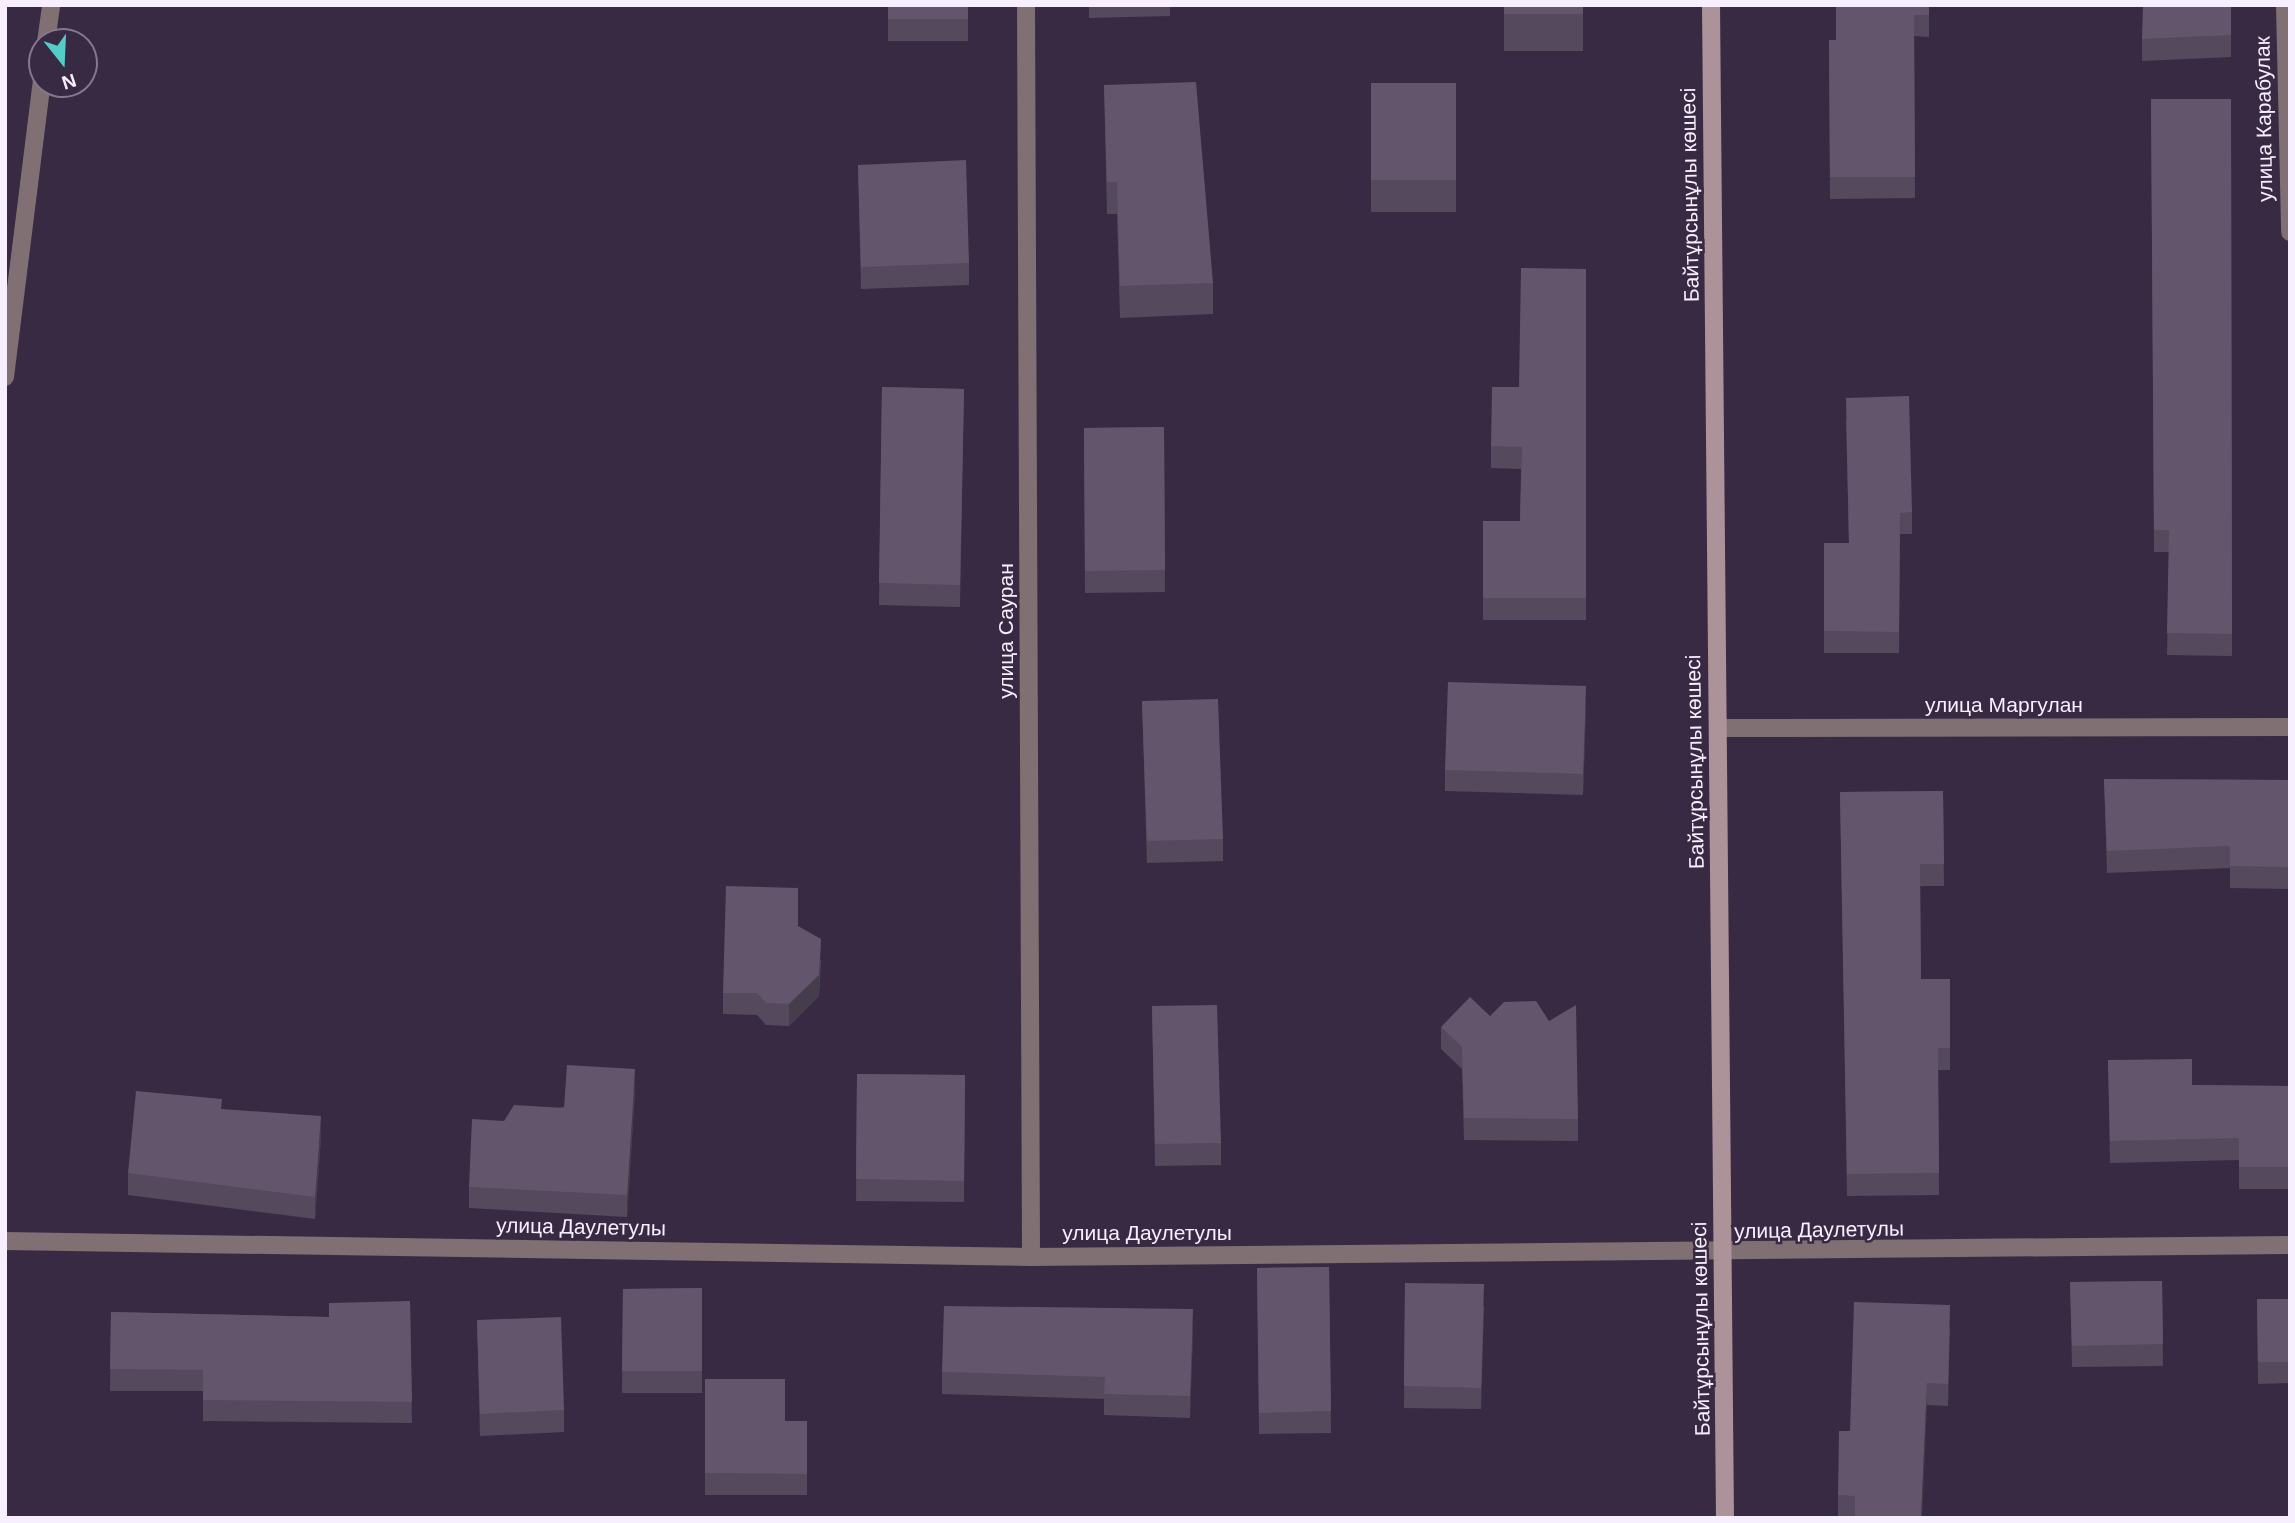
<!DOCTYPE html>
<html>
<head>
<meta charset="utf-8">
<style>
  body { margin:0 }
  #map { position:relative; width:2295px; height:1523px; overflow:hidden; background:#392a43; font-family:Arial,sans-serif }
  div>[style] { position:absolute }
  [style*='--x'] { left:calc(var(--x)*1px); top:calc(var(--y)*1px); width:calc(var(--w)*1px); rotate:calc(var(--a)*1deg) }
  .minor>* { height:18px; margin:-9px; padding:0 9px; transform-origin:9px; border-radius:9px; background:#806f73 }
  .secondary>* { height:18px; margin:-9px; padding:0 9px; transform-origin:9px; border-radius:9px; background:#ac9299 }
  .wall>* { inset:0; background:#55495d }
  .shaded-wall>* { inset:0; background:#453c4c }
  .building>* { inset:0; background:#63556c }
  span { translate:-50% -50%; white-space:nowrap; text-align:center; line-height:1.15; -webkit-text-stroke:5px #392a43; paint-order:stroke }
  .street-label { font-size:21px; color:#f7eefe }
  .frame { position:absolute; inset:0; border:7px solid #f7eefe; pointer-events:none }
  .north { position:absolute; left:28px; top:28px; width:70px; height:70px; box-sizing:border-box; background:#392a43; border:2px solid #85788e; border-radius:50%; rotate:162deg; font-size:19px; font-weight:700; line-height:28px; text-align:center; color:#f7eefe }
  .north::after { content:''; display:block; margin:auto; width:24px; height:32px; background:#54cdc8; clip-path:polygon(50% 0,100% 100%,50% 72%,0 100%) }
</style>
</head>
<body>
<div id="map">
  <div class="minor">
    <div style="--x:1026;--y:5;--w:1252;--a:89.77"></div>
    <div style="--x:2285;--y:5;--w:227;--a:88.7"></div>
    <div style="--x:46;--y:42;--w:37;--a:-82"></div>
    <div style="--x:5;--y:377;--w:301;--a:-82.9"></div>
    <div style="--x:1718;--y:728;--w:572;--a:-0.1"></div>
    <div style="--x:5;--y:1241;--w:1026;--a:0.89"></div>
    <div style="--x:1031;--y:1257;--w:1259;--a:-0.55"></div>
  </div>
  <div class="secondary">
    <div style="--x:1711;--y:5;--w:1513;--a:89.47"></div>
  </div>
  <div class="wall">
    <div style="clip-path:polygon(888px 5px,968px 5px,968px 41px,888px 41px)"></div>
    <div style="clip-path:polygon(1089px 5px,1170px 5px,1170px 16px,1089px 18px)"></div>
    <div style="clip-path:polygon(1504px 5px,1583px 5px,1583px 51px,1504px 51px)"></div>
    <div style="clip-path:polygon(1929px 5px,1929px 37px,1914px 36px,1915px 198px,1830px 199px,1829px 40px,1836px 40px)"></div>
    <div style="clip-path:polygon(2231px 5px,2231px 57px,2142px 61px,2142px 39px)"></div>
    <div style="clip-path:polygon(1371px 83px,1456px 83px,1456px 212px,1371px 212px)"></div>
    <div style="clip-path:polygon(1104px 85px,1213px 283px,1213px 314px,1120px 318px,1117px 214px,1107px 214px)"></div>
    <div style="clip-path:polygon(2151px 99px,2231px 99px,2232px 656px,2167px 655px,2169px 552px,2154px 552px)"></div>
    <div style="clip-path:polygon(858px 165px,969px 263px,969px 285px,861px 289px)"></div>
    <div style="clip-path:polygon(1586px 269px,1586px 620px,1483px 620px,1483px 521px,1520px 521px,1521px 469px,1491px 468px,1491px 446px,1519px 387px)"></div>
    <div style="clip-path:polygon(882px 387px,964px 389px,960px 607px,879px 605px)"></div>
    <div style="clip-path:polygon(1846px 420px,1912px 512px,1912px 534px,1900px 534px,1899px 653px,1824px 653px,1824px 543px,1849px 543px)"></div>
    <div style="clip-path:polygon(1164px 427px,1165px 592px,1085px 593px,1084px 428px)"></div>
    <div style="clip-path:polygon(1142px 701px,1223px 839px,1223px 861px,1147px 863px)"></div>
    <div style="clip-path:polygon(1586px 708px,1583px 795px,1445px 791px,1445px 770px)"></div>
    <div style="clip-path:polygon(2104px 779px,2290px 780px,2290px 889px,2230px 888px,2230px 868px,2107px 873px)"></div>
    <div style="clip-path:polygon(1943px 791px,1944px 886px,1920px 886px,1921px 979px,1950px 979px,1950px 1070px,1938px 1070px,1939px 1195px,1847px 1196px,1840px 792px)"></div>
    <div style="clip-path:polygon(798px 926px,821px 961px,819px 996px,789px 1026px,766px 1025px,757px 1015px,723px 1014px,723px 993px)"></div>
    <div style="clip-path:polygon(1152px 1006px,1221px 1143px,1221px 1165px,1155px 1166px)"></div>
    <div style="clip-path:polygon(1441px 1027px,1578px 1119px,1578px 1141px,1464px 1140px,1462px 1069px,1441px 1049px)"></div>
    <div style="clip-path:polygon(2108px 1060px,2192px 1085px,2290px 1086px,2290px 1189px,2239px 1189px,2239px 1160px,2110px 1163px)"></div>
    <div style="clip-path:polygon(857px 1074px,965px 1075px,964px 1202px,856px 1201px)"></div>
    <div style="clip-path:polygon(635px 1090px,627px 1217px,469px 1208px,469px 1187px,504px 1121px)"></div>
    <div style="clip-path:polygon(222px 1109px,321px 1138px,315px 1219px,128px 1195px,128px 1173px)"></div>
    <div style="clip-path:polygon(1329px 1267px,1331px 1433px,1259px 1434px,1257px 1268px)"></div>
    <div style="clip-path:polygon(2162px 1281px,2163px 1366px,2072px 1367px,2070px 1282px)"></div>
    <div style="clip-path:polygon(1405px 1283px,1484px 1306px,1481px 1409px,1404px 1408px)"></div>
    <div style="clip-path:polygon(702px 1288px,702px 1393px,622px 1393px,623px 1289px)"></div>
    <div style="clip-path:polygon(2257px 1299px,2290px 1299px,2290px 1383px,2258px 1384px)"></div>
    <div style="clip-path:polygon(410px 1301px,412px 1423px,203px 1421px,203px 1391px,110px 1391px,111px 1312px,329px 1317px)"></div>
    <div style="clip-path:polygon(477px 1320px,564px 1410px,564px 1432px,480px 1436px)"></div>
    <div style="clip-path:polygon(1950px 1326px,1948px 1406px,1927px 1405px,1855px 1517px,1838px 1517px,1838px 1495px,1850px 1431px)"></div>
    <div style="clip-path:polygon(1193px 1331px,1190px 1418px,1104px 1415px,1104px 1399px,942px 1394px,942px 1372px)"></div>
    <div style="clip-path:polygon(705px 1379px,785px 1421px,807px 1421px,807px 1495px,705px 1495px)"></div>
  </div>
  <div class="shaded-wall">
    <div style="clip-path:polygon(1586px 686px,1586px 708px,1583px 795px,1583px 774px)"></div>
    <div style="clip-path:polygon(821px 939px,819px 996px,789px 1026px,789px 1004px)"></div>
    <div style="clip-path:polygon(635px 1069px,635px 1090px,627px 1217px,627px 1195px)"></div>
    <div style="clip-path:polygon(321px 1116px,321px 1138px,315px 1219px,315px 1197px)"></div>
    <div style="clip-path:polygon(1193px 1309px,1193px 1331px,1190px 1418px,1190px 1396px)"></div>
    <div style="clip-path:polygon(1927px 1383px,1927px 1405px,1922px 1518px,1921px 1518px)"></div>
  </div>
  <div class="building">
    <div style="clip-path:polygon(888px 5px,968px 5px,968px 19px,888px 19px)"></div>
    <div style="clip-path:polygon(1504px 5px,1583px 5px,1583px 14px,1504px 14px)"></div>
    <div style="clip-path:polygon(1836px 5px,1929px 5px,1929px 15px,1914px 15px,1915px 177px,1830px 177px,1829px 40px,1836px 40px)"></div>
    <div style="clip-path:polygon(2143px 5px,2231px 5px,2231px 35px,2142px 39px)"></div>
    <div style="clip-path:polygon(1196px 82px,1213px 283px,1120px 286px,1117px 182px,1107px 182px,1104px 85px)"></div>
    <div style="clip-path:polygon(1371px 83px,1456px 83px,1456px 180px,1371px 180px)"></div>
    <div style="clip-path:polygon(2151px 99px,2231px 99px,2232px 634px,2167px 633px,2169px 530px,2154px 530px)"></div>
    <div style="clip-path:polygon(966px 160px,969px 263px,861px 267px,858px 165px)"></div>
    <div style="clip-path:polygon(1521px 268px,1586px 269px,1586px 598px,1483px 598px,1483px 521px,1520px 521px,1522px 447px,1491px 446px,1492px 387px,1519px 387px)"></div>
    <div style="clip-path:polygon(882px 387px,964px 389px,960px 585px,879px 583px)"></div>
    <div style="clip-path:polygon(1909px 396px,1912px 512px,1900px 513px,1899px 632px,1824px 631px,1824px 543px,1849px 543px,1846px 398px)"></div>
    <div style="clip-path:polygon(1164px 427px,1165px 570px,1085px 571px,1084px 428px)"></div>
    <div style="clip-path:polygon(1448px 682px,1586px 686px,1583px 774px,1445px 770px)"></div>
    <div style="clip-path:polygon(1218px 699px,1223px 839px,1147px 841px,1142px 701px)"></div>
    <div style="clip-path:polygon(2104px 779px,2290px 780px,2290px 867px,2230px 866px,2230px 846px,2107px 851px)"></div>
    <div style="clip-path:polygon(1943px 791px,1944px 864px,1920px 864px,1921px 979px,1950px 979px,1950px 1048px,1938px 1048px,1939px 1173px,1847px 1174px,1840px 792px)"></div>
    <div style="clip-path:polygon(726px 886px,798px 888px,798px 926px,821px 939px,819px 975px,789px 1004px,766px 1003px,757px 993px,723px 993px)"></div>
    <div style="clip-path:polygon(1470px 997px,1490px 1016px,1504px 1002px,1536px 1001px,1549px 1021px,1576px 1005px,1578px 1119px,1464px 1118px,1462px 1047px,1441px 1027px)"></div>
    <div style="clip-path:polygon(1217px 1005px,1221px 1143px,1155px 1144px,1152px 1006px)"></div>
    <div style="clip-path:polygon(2192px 1059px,2192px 1085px,2290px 1086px,2290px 1167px,2239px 1167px,2239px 1138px,2110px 1141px,2108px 1060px)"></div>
    <div style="clip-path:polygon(567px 1065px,635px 1069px,627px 1195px,469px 1187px,472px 1119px,504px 1121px,514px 1105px,564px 1108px)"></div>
    <div style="clip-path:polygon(857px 1074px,965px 1075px,964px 1181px,856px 1179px)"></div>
    <div style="clip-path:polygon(136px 1091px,222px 1099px,221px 1109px,321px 1116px,315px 1197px,128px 1173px)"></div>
    <div style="clip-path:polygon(1329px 1267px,1331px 1411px,1259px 1413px,1257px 1268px)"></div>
    <div style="clip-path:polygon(2162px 1281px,2163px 1344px,2072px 1346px,2070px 1282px)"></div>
    <div style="clip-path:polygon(1405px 1283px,1484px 1284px,1481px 1388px,1404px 1386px)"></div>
    <div style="clip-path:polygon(702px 1288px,702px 1371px,622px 1371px,623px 1289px)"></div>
    <div style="clip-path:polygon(2257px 1299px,2290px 1299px,2290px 1362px,2258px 1362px)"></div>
    <div style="clip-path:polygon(410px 1301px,412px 1402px,203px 1400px,203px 1370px,110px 1369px,111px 1312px,329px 1317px,329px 1303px)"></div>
    <div style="clip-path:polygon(1854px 1302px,1950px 1305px,1948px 1384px,1927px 1383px,1921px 1518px,1855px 1518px,1855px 1496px,1838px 1495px,1839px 1431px,1850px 1431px)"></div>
    <div style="clip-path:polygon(944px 1306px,1193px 1309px,1190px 1396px,1104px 1394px,1105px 1377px,942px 1372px)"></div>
    <div style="clip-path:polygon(561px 1317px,564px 1410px,480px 1414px,477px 1320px)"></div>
    <div style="clip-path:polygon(705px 1379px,785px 1379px,785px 1421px,807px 1421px,807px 1474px,705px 1473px)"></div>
  </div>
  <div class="street-label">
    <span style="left:2264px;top:119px;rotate:-91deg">улица Карабулак</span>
    <span style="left:1690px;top:195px;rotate:-91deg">Байтұрсынұлы көшесі</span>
    <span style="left:1006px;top:631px;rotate:-90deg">улица Сауран</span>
    <span style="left:2004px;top:705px">улица Маргулан</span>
    <span style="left:1695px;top:762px;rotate:-91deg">Байтұрсынұлы көшесі</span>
    <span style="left:581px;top:1227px;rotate:1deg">улица Даулетулы</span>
    <span style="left:1819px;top:1230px;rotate:-1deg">улица Даулетулы</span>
    <span style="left:1147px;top:1233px">улица Даулетулы</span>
    <span style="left:1701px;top:1329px;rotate:-91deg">Байтұрсынұлы көшесі</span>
  </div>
  <div class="frame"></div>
  <div class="north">N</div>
</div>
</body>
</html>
